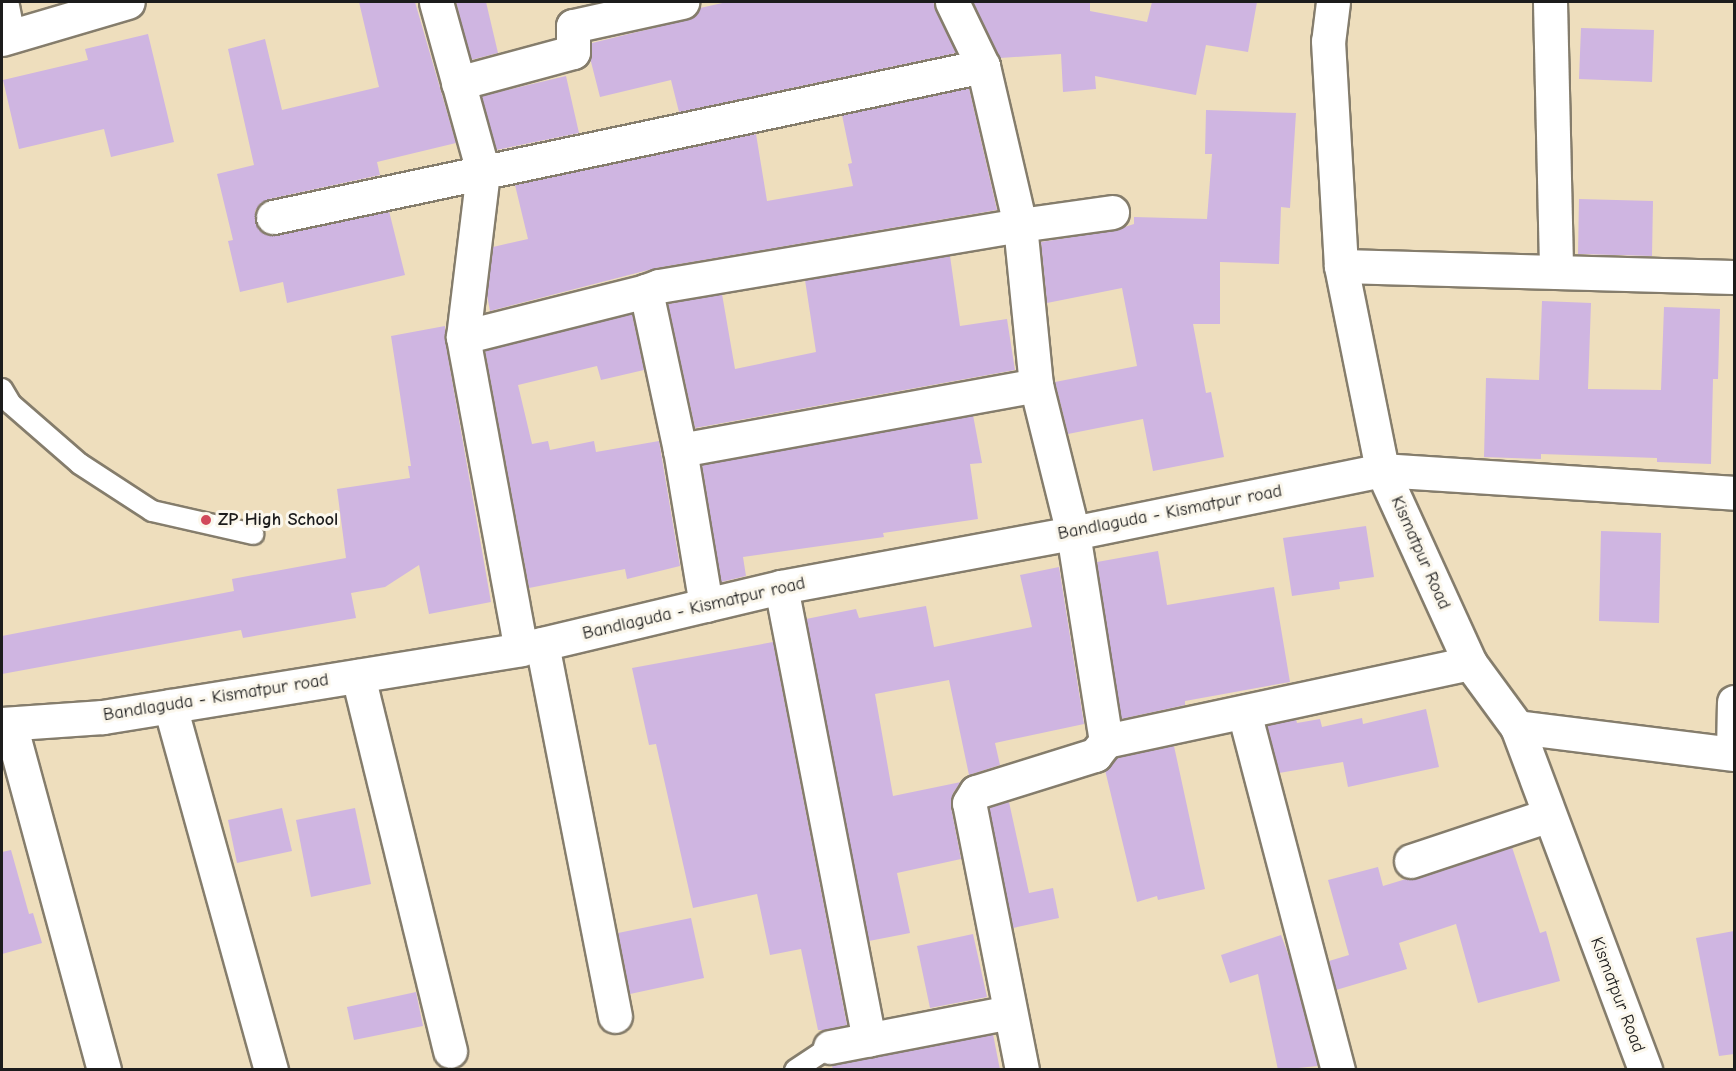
<!DOCTYPE html>
<html>
<head>
<meta charset="utf-8">
<style>
  body { margin:0 }
  #map { position:relative; width:1736px; height:1071px; overflow:hidden; background:#eedebd; font-family:"Comic Neue",sans-serif }
  div>[style] { position:absolute }
  [style*='--x'] { left:calc(var(--x)*1px); top:calc(var(--y)*1px); width:calc(var(--w)*1px); rotate:calc(var(--a)*1deg) }
  .building>* { inset:0; background:#cfb5e1 }
  .roads { filter:drop-shadow(2px 0 #857d6c) drop-shadow(-2px 0 #857d6c) drop-shadow(0 2px #857d6c) drop-shadow(0 -2px #857d6c) }
  .lane>* { height:20px; margin:-10px; padding:0 10px; transform-origin:10px; border-radius:10px; background:#fff }
  .street>* { height:33px; margin:-16.5px; padding:0 16.5px; transform-origin:16.5px; border-radius:16.5px; background:#fff }
  .secondary>* { height:33px; margin:-16.5px; padding:0 16.5px; transform-origin:16.5px; border-radius:16.5px; background:#fff }
  .dots>* { width:16px; height:16px; translate:-50% -50%; box-sizing:border-box; border:3px solid #fbf7ec; border-radius:50% }
  span { translate:-50% -50%; white-space:nowrap; text-align:center; line-height:1.15; -webkit-text-stroke:6px #fbf7ec; paint-order:stroke }
  .street-label { font-size:18px; color:#1c1c1c }
  .poi-label { font-size:18px; color:#1c1c1c; font-weight:700 }
  .left { translate:0 -50%; text-align:left }
  .frame { position:absolute; inset:0; border:3px solid #1c1c1c; pointer-events:none }
</style>
</head>
<body>
<div id="map">
  <div class="building">
    <div style="clip-path:polygon(359px 2px,415px 2px,456px 143px,377px 162px,380px 175px,269px 199px,260px 204px,255px 211px,255px 220px,260px 230px,268px 235px,276px 235px,389px 211px,405px 275px,287px 303px,283px 282px,240px 292px,228px 241px,233px 240px,217px 174px,254px 165px,228px 49px,265px 39px,282px 110px,379px 87px)"></div>
    <div style="clip-path:polygon(456px 2px,486px 2px,498px 53px,471px 60px)"></div>
    <div style="clip-path:polygon(727px 2px,933px 2px,956px 53px,679px 112px,671px 80px,600px 97px,590px 58px,592px 43px,686px 20px,694px 16px,700px 8px)"></div>
    <div style="clip-path:polygon(973px 2px,1090px 2px,1090px 11px,1147px 22px,1152px 2px,1257px 2px,1248px 52px,1206px 45px,1196px 95px,1095px 76px,1096px 89px,1063px 92px,1061px 54px,1000px 58px)"></div>
    <div style="clip-path:polygon(1581px 28px,1654px 30px,1652px 82px,1579px 79px)"></div>
    <div style="clip-path:polygon(148px 34px,174px 142px,111px 157px,104px 129px,19px 149px,3px 80px,88px 60px,85px 49px)"></div>
    <div style="clip-path:polygon(566px 76px,579px 133px,496px 150px,481px 96px)"></div>
    <div style="clip-path:polygon(969px 88px,997px 210px,656px 268px,490px 311px,487px 295px,493px 247px,528px 239px,515px 185px,756px 134px,767px 201px,853px 186px,848px 164px,852px 163px,842px 115px)"></div>
    <div style="clip-path:polygon(1206px 110px,1296px 113px,1290px 208px,1281px 207px,1279px 264px,1220px 262px,1220px 324px,1193px 324px,1206px 393px,1211px 392px,1224px 457px,1153px 471px,1143px 419px,1068px 434px,1055px 382px,1137px 366px,1122px 288px,1047px 303px,1041px 242px,1115px 230px,1134px 224px,1134px 217px,1207px 219px,1212px 154px,1205px 154px)"></div>
    <div style="clip-path:polygon(1579px 199px,1653px 201px,1652px 256px,1578px 254px)"></div>
    <div style="clip-path:polygon(950px 256px,960px 326px,1007px 319px,1015px 370px,695px 428px,668px 304px,722px 294px,735px 369px,816px 352px,805px 280px)"></div>
    <div style="clip-path:polygon(1542px 301px,1591px 303px,1588px 389px,1661px 390px,1664px 307px,1720px 309px,1718px 379px,1713px 379px,1711px 464px,1657px 462px,1657px 458px,1541px 454px,1541px 459px,1484px 457px,1486px 378px,1539px 380px)"></div>
    <div style="clip-path:polygon(632px 314px,644px 370px,601px 380px,597px 366px,518px 385px,532px 444px,548px 441px,550px 450px,594px 441px,596px 452px,659px 441px,680px 566px,627px 579px,625px 569px,529px 588px,485px 351px)"></div>
    <div style="clip-path:polygon(445px 326px,445px 340px,491px 602px,429px 614px,419px 565px,385px 587px,351px 593px,356px 618px,243px 638px,241px 630px,2px 674px,2px 636px,234px 591px,232px 579px,346px 558px,337px 489px,410px 478px,408px 466px,411px 466px,391px 336px)"></div>
    <div style="clip-path:polygon(973px 415px,982px 463px,970px 464px,978px 519px,883px 533px,884px 537px,743px 557px,746px 576px,721px 582px,702px 465px)"></div>
    <div style="clip-path:polygon(1366px 526px,1374px 577px,1339px 582px,1340px 589px,1292px 596px,1283px 538px)"></div>
    <div style="clip-path:polygon(1601px 531px,1661px 533px,1659px 623px,1599px 621px)"></div>
    <div style="clip-path:polygon(1158px 551px,1167px 605px,1274px 587px,1290px 682px,1185px 701px,1185px 705px,1121px 719px,1097px 562px)"></div>
    <div style="clip-path:polygon(1059px 567px,1084px 724px,995px 743px,1000px 765px,969px 775px,949px 680px,875px 694px,893px 796px,961px 782px,953px 793px,951px 807px,961px 859px,897px 873px,910px 933px,869px 941px,806px 619px,856px 609px,859px 618px,926px 606px,934px 647px,1032px 627px,1020px 575px)"></div>
    <div style="clip-path:polygon(773px 642px,847px 1025px,824px 1030px,818px 1030px,801px 949px,770px 955px,757px 894px,693px 908px,656px 744px,649px 745px,632px 668px)"></div>
    <div style="clip-path:polygon(1426px 709px,1439px 767px,1348px 787px,1343px 762px,1279px 773px,1267px 726px,1296px 719px,1297px 723px,1320px 719px,1322px 727px,1362px 718px,1363px 724px)"></div>
    <div style="clip-path:polygon(1174px 746px,1205px 889px,1158px 900px,1157px 896px,1137px 902px,1105px 770px,1117px 758px)"></div>
    <div style="clip-path:polygon(1009px 802px,1029px 893px,1053px 888px,1059px 918px,1013px 928px,989px 808px)"></div>
    <div style="clip-path:polygon(282px 808px,292px 851px,237px 863px,228px 820px)"></div>
    <div style="clip-path:polygon(355px 808px,371px 884px,311px 897px,296px 820px)"></div>
    <div style="clip-path:polygon(1512px 847px,1540px 933px,1546px 931px,1560px 981px,1478px 1003px,1456px 924px,1399px 943px,1407px 969px,1336px 990px,1329px 961px,1349px 955px,1328px 880px,1378px 867px,1383px 886px,1406px 879px,1417px 879px)"></div>
    <div style="clip-path:polygon(11px 850px,29px 914px,33px 913px,42px 943px,2px 954px,2px 852px)"></div>
    <div style="clip-path:polygon(691px 918px,704px 978px,630px 994px,618px 933px)"></div>
    <div style="clip-path:polygon(1734px 931px,1734px 1054px,1719px 1056px,1696px 938px)"></div>
    <div style="clip-path:polygon(973px 934px,987px 997px,930px 1008px,917px 946px)"></div>
    <div style="clip-path:polygon(1281px 935px,1290px 959px,1318px 1066px,1278px 1070px,1258px 974px,1230px 983px,1221px 955px)"></div>
    <div style="clip-path:polygon(416px 992px,423px 1026px,354px 1040px,347px 1007px)"></div>
    <div style="clip-path:polygon(993px 1034px,1000px 1070px,833px 1070px,832px 1065px)"></div>
  </div>
  <div class="roads">
    <div class="lane">
      <div style="--x:2;--y:389;--w:17;--a:59"></div>
      <div style="--x:11;--y:404;--w:91;--a:41"></div>
      <div style="--x:80;--y:464;--w:86;--a:33.1"></div>
      <div style="--x:152;--y:511;--w:104;--a:12.8"></div>
      <div style="--x:795;--y:1070;--w:42;--a:-33.3"></div>
    </div>
    <div class="street">
      <div style="--x:436;--y:2;--w:176;--a:74.5"></div>
      <div style="--x:483;--y:172;--w:166;--a:96.9"></div>
      <div style="--x:463;--y:337;--w:317;--a:79.5"></div>
      <div style="--x:952;--y:2;--w:71;--a:64.2"></div>
      <div style="--x:983;--y:66;--w:163;--a:76.9"></div>
      <div style="--x:1020;--y:225;--w:161;--a:84.3"></div>
      <div style="--x:1036;--y:385;--w:153;--a:76"></div>
      <div style="--x:1073;--y:533;--w:211;--a:81"></div>
      <div style="--x:1106;--y:741;--w:372;--a:-12.1"></div>
      <div style="--x:1550;--y:2;--w:270;--a:88.7"></div>
      <div style="--x:2;--y:6;--w:31;--a:79"></div>
      <div style="--x:2;--y:39;--w:131;--a:-16.4"></div>
      <div style="--x:458;--y:83;--w:119;--a:-15.1"></div>
      <div style="--x:573;--y:52;--w:26;--a:-90"></div>
      <div style="--x:573;--y:26;--w:112;--a:-12.4"></div>
      <div style="--x:273;--y:217;--w:726;--a:-12.01"></div>
      <div style="--x:1341;--y:266;--w:393;--a:1.6"></div>
      <div style="--x:463;--y:337;--w:189;--a:-14.1"></div>
      <div style="--x:680;--y:450;--w:362;--a:-10.3"></div>
      <div style="--x:1382;--y:470;--w:353;--a:3.7"></div>
      <div style="--x:781;--y:587;--w:461;--a:79"></div>
      <div style="--x:706;--y:605;--w:157;--a:-99.5"></div>
      <div style="--x:680;--y:450;--w:163;--a:-102.1"></div>
      <div style="--x:646;--y:291;--w:14;--a:-21"></div>
      <div style="--x:659;--y:286;--w:366;--a:-9.6"></div>
      <div style="--x:1020;--y:225;--w:93;--a:-8"></div>
      <div style="--x:542;--y:644;--w:379;--a:78.9"></div>
      <div style="--x:358;--y:676;--w:386;--a:76.2"></div>
      <div style="--x:170;--y:706;--w:378;--a:74.5"></div>
      <div style="--x:1244;--y:712;--w:370;--a:75.3"></div>
      <div style="--x:10;--y:724;--w:359;--a:74.8"></div>
      <div style="--x:1517;--y:727;--w:219;--a:7.1"></div>
      <div style="--x:1733;--y:753;--w:51;--a:-88.9"></div>
      <div style="--x:1411;--y:861;--w:145;--a:-18.4"></div>
      <div style="--x:830;--y:1047;--w:183;--a:-11"></div>
      <div style="--x:1022;--y:1070;--w:272;--a:-101.2"></div>
      <div style="--x:969;--y:803;--w:13;--a:-58"></div>
      <div style="--x:976;--y:792;--w:125;--a:-17.3"></div>
      <div style="--x:1095;--y:755;--w:18;--a:-52"></div>
    </div>
    <div class="secondary">
      <div style="--x:1333;--y:2;--w:39;--a:97"></div>
      <div style="--x:1328;--y:41;--w:225;--a:86.7"></div>
      <div style="--x:1341;--y:266;--w:208;--a:78.6"></div>
      <div style="--x:1382;--y:470;--w:212;--a:65.5"></div>
      <div style="--x:1470;--y:663;--w:79;--a:53.7"></div>
      <div style="--x:1517;--y:727;--w:366;--a:69.5"></div>
      <div style="--x:2;--y:724;--w:101;--a:-4"></div>
      <div style="--x:103;--y:717;--w:423;--a:-9.2"></div>
      <div style="--x:521;--y:649;--w:267;--a:-13.4"></div>
      <div style="--x:781;--y:587;--w:297;--a:-10.5"></div>
      <div style="--x:1073;--y:533;--w:315;--a:-11.5"></div>
    </div>
  </div>
  <div class="dots">
    <div style="left:206px;top:520px;background:#d1495b"></div>
  </div>
  <div class="street-label">
    <span style="left:1170px;top:513px;rotate:-11deg">Bandlaguda - Kismatpur road</span>
    <span style="left:1420px;top:553px;rotate:66deg">Kismatpur Road</span>
    <span style="left:694px;top:609px;rotate:-13deg">Bandlaguda - Kismatpur road</span>
    <span style="left:216px;top:698px;rotate:-9deg">Bandlaguda - Kismatpur road</span>
    <span style="left:1617px;top:995px;rotate:69deg">Kismatpur Road</span>
  </div>
  <div class="poi-label">
    <span class="left" style="left:218px;top:520px">ZP High School</span>
  </div>
  <div class="frame"></div>
</div>
</body>
</html>
